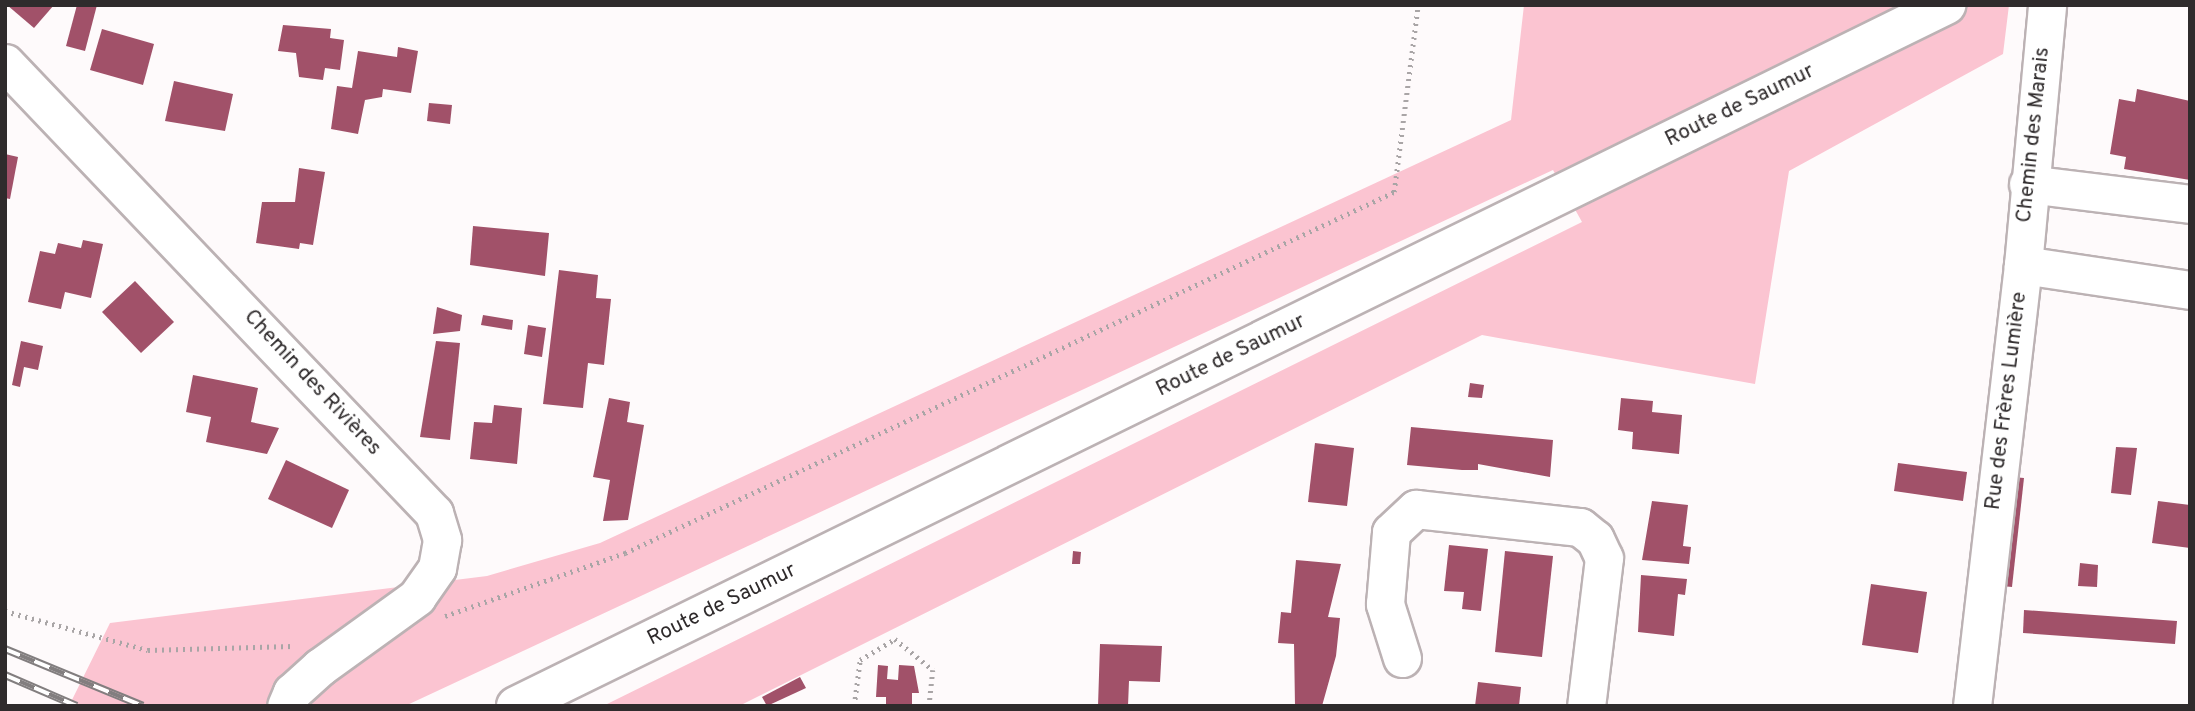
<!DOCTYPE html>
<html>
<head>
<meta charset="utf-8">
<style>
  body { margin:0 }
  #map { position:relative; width:2195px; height:711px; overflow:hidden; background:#fefafb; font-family:Overpass,sans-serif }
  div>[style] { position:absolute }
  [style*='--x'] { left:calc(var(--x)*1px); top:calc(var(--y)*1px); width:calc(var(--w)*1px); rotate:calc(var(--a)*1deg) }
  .green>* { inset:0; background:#fbc4d1 }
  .building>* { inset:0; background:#a15169 }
  .path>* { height:4.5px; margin-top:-2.25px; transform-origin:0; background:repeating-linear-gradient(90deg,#a9a5a6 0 2px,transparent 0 7px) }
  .roads { filter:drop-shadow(2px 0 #bcb2b4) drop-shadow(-2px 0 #bcb2b4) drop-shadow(0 2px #bcb2b4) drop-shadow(0 -2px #bcb2b4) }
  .minor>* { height:37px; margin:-18.5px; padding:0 18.5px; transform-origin:18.5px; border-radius:18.5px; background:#fff }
  .major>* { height:38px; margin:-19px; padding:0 19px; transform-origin:19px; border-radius:19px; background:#fff }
  .rail>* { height:8px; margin-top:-4px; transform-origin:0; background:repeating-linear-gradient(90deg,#fff 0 16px,#827e7f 0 32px); box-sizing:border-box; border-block:2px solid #827e7f }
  span { translate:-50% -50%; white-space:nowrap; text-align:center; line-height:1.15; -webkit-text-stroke:7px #fff; paint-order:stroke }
  .street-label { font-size:21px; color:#2f2b2c }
  .frame { position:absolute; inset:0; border:7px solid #2f2b2c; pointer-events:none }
</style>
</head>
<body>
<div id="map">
  <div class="green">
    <div style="clip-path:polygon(1524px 5px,2009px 5px,2003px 54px,1789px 171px,1755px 384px,1482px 335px,739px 706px,603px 706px,1582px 222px,1553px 170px,405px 706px,69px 706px,110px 623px,487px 576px,600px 543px,1511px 120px)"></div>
  </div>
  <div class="building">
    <div style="clip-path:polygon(7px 5px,54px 5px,34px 28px)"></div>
    <div style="clip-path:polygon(77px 5px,97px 5px,85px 51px,66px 46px)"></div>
    <div style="clip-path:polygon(283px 25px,331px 29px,330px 38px,344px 40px,340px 70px,325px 68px,323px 80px,299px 77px,296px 53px,278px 51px)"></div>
    <div style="clip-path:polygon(102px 29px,154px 44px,143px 85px,90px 70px)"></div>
    <div style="clip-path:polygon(398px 47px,418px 51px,411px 93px,383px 89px,382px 97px,365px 100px,358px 134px,331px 129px,337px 86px,352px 88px,358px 51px,397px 57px)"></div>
    <div style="clip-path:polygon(174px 81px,233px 94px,225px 131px,165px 121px)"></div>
    <div style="clip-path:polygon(2137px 89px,2190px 101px,2190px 180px,2124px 169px,2126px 157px,2110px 154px,2119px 99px,2135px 102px)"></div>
    <div style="clip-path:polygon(429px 103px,452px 105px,450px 124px,427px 121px)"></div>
    <div style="clip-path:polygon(5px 154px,18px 157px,10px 199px,5px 198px)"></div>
    <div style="clip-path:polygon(299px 168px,325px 172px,313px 245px,300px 243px,299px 249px,256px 243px,262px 202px,295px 202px)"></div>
    <div style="clip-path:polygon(473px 226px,549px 233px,545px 276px,470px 265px)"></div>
    <div style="clip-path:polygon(83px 240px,103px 244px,91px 298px,65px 292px,61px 309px,28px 302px,40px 251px,55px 254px,58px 243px,81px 248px)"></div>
    <div style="clip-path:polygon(559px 270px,598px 275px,596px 298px,611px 299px,604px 365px,588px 363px,583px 408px,543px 404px)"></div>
    <div style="clip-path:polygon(135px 281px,174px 322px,141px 353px,102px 312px)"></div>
    <div style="clip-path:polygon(437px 307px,462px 315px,460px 331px,433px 334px)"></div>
    <div style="clip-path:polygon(483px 315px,513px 320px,512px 330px,481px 325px)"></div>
    <div style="clip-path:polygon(528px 325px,546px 328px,542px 357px,524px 354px)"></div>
    <div style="clip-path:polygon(21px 341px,43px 346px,38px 370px,24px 367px,20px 387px,12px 385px)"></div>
    <div style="clip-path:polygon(436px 341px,460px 343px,450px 440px,420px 437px)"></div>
    <div style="clip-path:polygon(193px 375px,258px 388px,251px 422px,279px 428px,267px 454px,206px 442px,211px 417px,186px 412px)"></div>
    <div style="clip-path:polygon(1470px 383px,1484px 385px,1482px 398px,1468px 397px)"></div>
    <div style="clip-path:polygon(609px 398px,630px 402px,627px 422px,644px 425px,628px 520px,603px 521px,610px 480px,593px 477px)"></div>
    <div style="clip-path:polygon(1621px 398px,1653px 401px,1652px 412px,1682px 415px,1679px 454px,1632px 449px,1633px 432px,1618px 430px)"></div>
    <div style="clip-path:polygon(494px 405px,522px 408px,517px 464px,470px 459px,474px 422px,492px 423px)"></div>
    <div style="clip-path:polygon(1411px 427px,1553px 440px,1550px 477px,1478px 464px,1478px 470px,1462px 470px,1407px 465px)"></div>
    <div style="clip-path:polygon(1315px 443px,1354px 448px,1347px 506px,1308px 502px)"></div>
    <div style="clip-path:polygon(2116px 447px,2137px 448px,2131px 495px,2111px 493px)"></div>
    <div style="clip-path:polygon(286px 460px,349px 490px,332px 528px,268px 499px)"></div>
    <div style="clip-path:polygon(1898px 463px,1967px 472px,1963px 501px,1894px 491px)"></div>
    <div style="clip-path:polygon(2001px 476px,2024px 478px,2012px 587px,1992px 585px)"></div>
    <div style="clip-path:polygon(1652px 501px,1688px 505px,1683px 546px,1691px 547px,1689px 564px,1642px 560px)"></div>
    <div style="clip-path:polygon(2158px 501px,2190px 505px,2190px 548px,2152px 543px)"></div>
    <div style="clip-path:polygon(1449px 545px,1488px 549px,1481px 611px,1462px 609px,1464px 592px,1444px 591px)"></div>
    <div style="clip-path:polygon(1073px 551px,1081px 552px,1080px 564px,1072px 564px)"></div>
    <div style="clip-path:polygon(1505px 551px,1553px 556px,1542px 657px,1495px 652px)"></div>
    <div style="clip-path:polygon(1296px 560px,1341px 564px,1328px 617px,1340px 618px,1336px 656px,1322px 706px,1295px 706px,1294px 644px,1278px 643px,1281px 612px,1291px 613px)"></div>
    <div style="clip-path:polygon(2080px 563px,2098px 565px,2097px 587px,2078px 586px)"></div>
    <div style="clip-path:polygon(1641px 575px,1687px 579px,1685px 595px,1678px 594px,1674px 636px,1638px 632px)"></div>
    <div style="clip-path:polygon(1871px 584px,1927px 592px,1918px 653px,1862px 645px)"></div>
    <div style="clip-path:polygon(2024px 610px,2177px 621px,2175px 644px,2023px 633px)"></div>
    <div style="clip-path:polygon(1100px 644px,1162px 646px,1160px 682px,1129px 681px,1128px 706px,1098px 706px)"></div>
    <div style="clip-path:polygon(878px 665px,888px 666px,887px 679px,898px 680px,899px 665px,914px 666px,919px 693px,912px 693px,912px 706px,886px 706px,886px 697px,876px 697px)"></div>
    <div style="clip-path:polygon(800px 677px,806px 688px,767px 706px,762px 697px)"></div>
    <div style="clip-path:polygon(1478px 682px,1521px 687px,1519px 706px,1475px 706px)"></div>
  </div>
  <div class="path">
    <div style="--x:5;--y:611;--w:148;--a:15.3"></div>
    <div style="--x:148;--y:650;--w:145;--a:-1.6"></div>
    <div style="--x:445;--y:616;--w:191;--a:-19.3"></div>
    <div style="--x:625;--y:553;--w:850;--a:-25.15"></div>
    <div style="--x:1394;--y:192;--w:189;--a:-82.7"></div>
    <div style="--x:854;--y:706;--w:46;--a:-82.6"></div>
    <div style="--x:860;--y:660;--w:41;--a:-31"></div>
    <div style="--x:895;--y:639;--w:49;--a:39.2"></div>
    <div style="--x:933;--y:670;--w:36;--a:96"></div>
  </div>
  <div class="roads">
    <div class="minor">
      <div style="--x:5;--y:63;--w:622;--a:46.37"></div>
      <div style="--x:434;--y:513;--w:28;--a:73"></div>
      <div style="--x:442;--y:540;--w:28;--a:100"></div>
      <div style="--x:437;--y:568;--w:35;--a:125"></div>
      <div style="--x:417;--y:597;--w:120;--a:144.2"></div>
      <div style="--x:320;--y:667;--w:38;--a:138"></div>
      <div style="--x:292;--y:692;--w:15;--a:113"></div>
      <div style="--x:2028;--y:184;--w:163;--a:7"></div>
      <div style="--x:2023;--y:265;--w:261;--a:-84.7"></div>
      <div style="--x:1402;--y:658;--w:57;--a:-107.5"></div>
      <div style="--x:1385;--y:604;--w:72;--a:-85.2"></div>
      <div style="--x:1391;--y:532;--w:34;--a:-43"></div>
      <div style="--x:1416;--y:509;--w:165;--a:6.3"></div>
      <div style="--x:1580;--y:527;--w:19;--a:39"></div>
      <div style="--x:1595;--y:539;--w:21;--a:65"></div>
      <div style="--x:1604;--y:558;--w:149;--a:96.9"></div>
      <div style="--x:1972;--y:706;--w:444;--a:-83.4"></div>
      <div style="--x:2023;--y:265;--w:169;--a:8.5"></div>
    </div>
    <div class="major">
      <div style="--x:516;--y:706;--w:1593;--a:-26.11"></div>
    </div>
  </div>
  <div class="rail">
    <div style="--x:5;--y:649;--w:149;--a:22.4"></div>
    <div style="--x:5;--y:675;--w:78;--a:23.3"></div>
  </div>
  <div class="street-label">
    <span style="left:1740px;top:106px;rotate:-26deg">Route de Saumur</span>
    <span style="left:2034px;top:135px;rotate:-84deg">Chemin des Marais</span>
    <span style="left:1231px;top:356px;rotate:-26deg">Route de Saumur</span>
    <span style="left:312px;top:383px;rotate:47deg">Chemin des Rivières</span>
    <span style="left:2007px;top:401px;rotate:-83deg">Rue des Frères Lumière</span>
    <span style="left:722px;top:605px;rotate:-26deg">Route de Saumur</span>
  </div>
  <div class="frame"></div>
</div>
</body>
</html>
